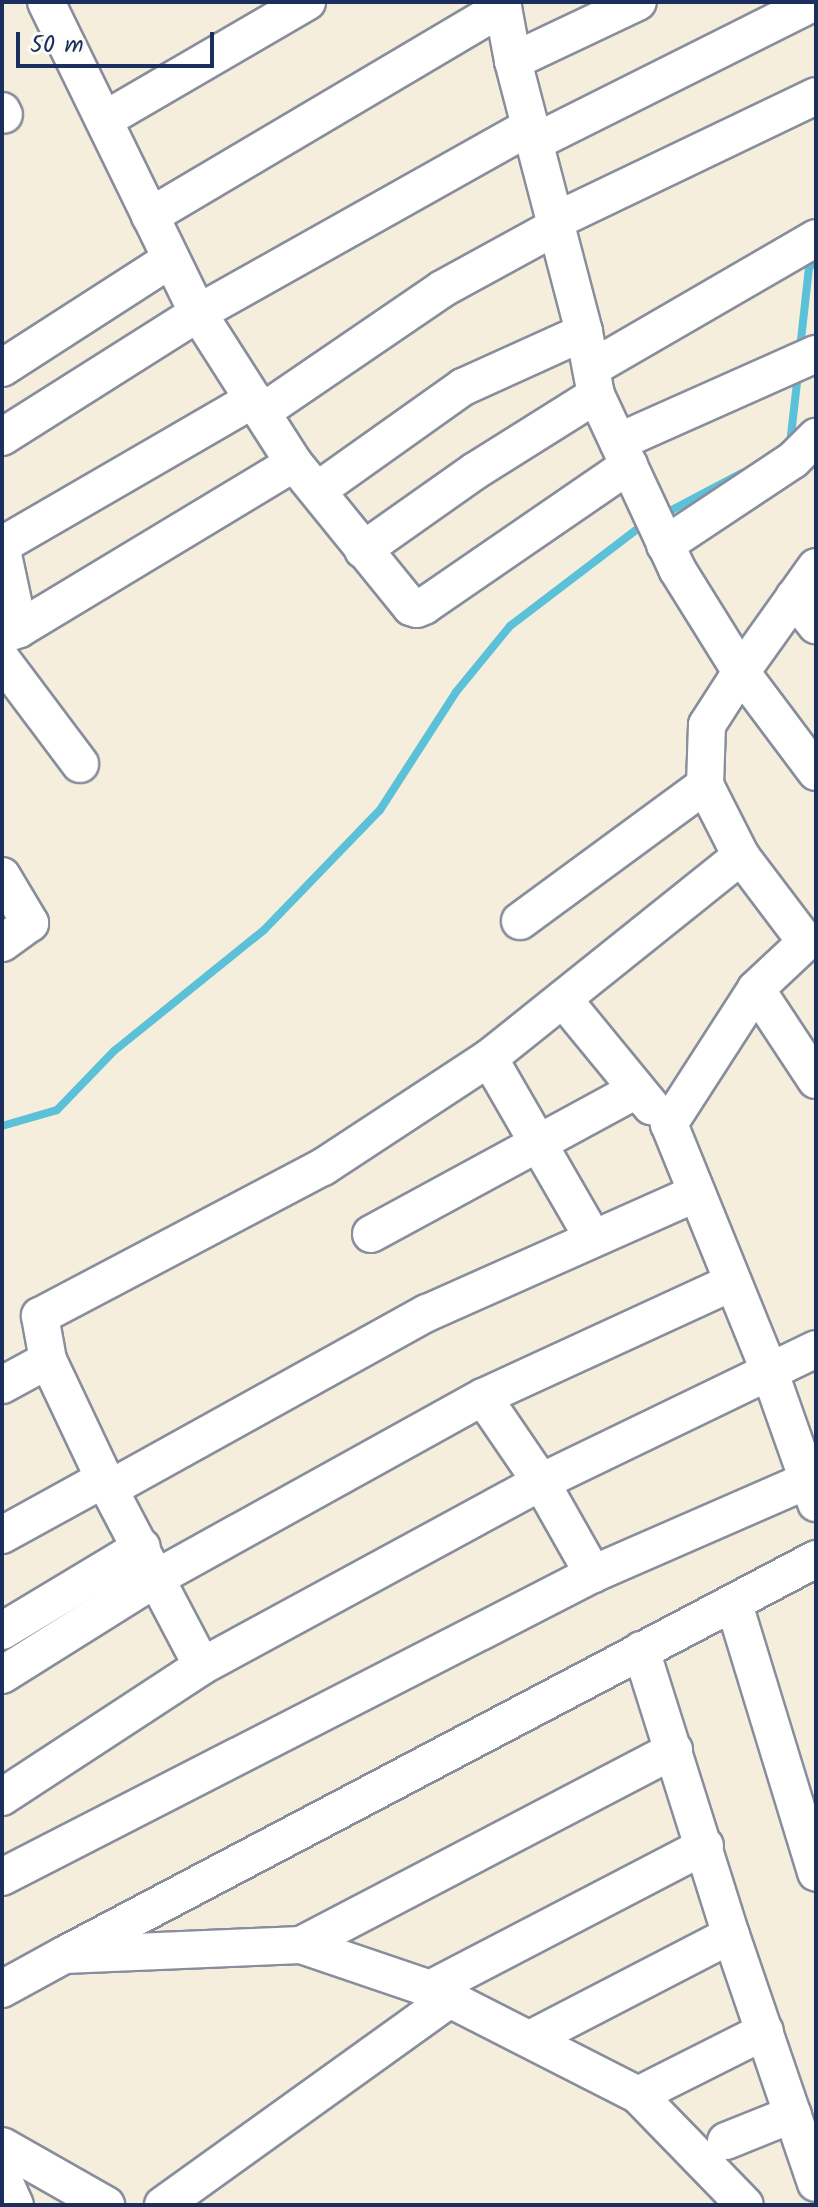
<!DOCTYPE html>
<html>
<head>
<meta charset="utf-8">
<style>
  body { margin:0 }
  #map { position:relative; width:818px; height:2207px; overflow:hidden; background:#f6eedc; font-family:Kalam,sans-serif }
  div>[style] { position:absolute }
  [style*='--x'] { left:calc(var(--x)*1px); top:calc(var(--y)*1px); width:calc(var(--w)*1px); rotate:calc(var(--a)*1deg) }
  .stream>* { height:8px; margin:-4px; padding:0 4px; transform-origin:4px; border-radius:4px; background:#5bc1d8 }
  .roads { filter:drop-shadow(2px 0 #888e9d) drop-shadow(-2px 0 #888e9d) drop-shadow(0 2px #888e9d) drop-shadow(0 -2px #888e9d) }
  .minor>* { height:36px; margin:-18px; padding:0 18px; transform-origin:18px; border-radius:18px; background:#fff }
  span { translate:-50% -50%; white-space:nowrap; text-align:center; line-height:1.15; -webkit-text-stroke:6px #fdfcf7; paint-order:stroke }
  .frame { position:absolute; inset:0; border:4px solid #1b2f5e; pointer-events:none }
  .scale { position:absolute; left:16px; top:32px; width:198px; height:36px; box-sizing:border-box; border:4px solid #1b2f5e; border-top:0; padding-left:10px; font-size:24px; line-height:28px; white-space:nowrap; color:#1b2f5e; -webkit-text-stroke:6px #fdfcf7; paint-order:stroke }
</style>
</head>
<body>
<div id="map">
  <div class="stream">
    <div style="--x:800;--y:349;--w:82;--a:-83.7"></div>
    <div style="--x:809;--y:267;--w:9;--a:-36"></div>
    <div style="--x:790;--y:444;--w:70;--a:-83.5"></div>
    <div style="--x:668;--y:512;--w:84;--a:-27.8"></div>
    <div style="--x:2;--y:1126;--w:57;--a:-16.2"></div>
    <div style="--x:57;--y:1110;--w:82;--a:-46"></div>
    <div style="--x:114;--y:1051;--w:193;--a:-38.9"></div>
    <div style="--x:264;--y:930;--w:167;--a:-46"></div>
    <div style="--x:380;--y:810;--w:140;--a:-57.2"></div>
    <div style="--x:456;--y:692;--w:85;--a:-50.7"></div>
    <div style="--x:510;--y:626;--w:158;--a:-37.3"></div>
  </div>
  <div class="roads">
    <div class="minor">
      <div style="--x:46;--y:2;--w:346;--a:64"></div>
      <div style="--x:198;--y:313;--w:178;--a:57.4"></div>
      <div style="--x:294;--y:463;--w:186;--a:50.9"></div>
      <div style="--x:411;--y:607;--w:6;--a:18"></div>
      <div style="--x:417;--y:609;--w:8;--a:-23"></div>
      <div style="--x:424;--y:606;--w:249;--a:-34.5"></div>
      <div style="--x:502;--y:2;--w:60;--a:79.4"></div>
      <div style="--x:513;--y:61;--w:280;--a:75.3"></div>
      <div style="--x:584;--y:332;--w:64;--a:79.2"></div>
      <div style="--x:596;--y:395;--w:192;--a:65"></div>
      <div style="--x:677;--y:569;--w:121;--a:58.1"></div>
      <div style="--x:741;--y:672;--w:63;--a:122.7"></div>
      <div style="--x:707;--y:725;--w:60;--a:91.9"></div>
      <div style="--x:705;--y:785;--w:80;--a:63.1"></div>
      <div style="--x:741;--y:856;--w:108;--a:52.9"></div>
      <div style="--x:806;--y:942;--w:69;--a:136.8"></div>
      <div style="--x:756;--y:989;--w:161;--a:122.8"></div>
      <div style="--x:669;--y:1124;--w:269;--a:67.9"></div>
      <div style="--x:770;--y:1373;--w:138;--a:70.5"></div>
      <div style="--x:513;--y:61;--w:138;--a:-25.3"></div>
      <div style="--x:2;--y:111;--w:4;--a:63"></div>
      <div style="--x:104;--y:120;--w:235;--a:-30.2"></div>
      <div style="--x:535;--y:142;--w:312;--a:-26.6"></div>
      <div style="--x:150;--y:216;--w:410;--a:-30.6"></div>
      <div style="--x:555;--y:221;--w:289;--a:-25.6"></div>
      <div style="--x:2;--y:368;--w:201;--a:-32.8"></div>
      <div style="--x:592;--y:368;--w:259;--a:-30.1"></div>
      <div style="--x:262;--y:412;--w:218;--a:-34.3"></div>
      <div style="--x:442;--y:289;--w:131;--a:-28.7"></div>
      <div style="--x:2;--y:437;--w:232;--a:-32.3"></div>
      <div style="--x:198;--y:313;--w:381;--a:-29.3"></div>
      <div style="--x:618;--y:442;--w:217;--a:-24"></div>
      <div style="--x:318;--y:490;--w:178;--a:-35.4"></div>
      <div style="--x:463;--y:387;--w:133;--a:-24.4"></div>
      <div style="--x:2;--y:545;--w:291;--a:-30.1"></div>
      <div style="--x:665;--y:545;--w:154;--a:-33.6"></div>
      <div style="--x:793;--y:460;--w:33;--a:-45"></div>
      <div style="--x:2;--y:550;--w:81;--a:77.9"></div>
      <div style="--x:363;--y:550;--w:137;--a:-35.2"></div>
      <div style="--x:475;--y:471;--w:143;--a:-32.1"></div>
      <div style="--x:816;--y:567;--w:129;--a:125.5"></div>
      <div style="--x:741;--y:672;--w:125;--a:53.1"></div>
      <div style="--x:794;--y:597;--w:36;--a:52"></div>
      <div style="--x:2;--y:635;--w:18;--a:-19"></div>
      <div style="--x:19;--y:629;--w:321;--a:-31.1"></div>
      <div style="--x:2;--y:660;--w:130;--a:53.1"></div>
      <div style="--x:2;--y:876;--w:55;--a:59.2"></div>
      <div style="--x:30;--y:923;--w:34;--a:144"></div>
      <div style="--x:520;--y:921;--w:230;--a:-36.3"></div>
      <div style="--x:756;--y:989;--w:109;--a:56.6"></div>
      <div style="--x:563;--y:999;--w:139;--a:50.6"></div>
      <div style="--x:489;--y:1058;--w:208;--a:60"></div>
      <div style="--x:371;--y:1234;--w:302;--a:-28.5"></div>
      <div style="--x:2;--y:1385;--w:52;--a:-28.5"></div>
      <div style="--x:483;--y:1397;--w:103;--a:55.7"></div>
      <div style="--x:541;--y:1482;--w:106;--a:60.5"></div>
      <div style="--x:109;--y:1489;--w:363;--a:-29"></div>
      <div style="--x:427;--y:1313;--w:295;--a:-24"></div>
      <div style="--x:2;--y:1535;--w:116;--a:-28.8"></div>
      <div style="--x:734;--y:1604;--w:281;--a:73"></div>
      <div style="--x:2;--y:1631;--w:163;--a:-31"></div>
      <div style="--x:641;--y:1650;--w:299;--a:72.5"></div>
      <div style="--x:731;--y:1935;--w:262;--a:71.1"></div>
      <div style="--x:202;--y:1666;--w:200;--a:-117.7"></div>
      <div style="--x:109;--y:1489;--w:143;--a:-115.3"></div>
      <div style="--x:48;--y:1360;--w:45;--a:-100.3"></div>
      <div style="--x:40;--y:1316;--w:320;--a:-27.8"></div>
      <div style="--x:323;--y:1167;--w:199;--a:-33.3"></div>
      <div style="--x:489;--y:1058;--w:323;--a:-38.7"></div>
      <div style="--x:2;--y:1675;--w:184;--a:-32.1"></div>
      <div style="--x:158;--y:1577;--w:372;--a:-29"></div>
      <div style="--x:483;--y:1397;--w:275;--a:-24.7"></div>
      <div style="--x:2;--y:1797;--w:239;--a:-33.2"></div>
      <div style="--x:202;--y:1666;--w:386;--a:-28.5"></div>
      <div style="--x:541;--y:1482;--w:305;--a:-25.8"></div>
      <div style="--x:2;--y:1877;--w:664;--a:-27.14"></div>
      <div style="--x:593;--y:1574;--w:235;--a:-23.6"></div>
      <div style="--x:301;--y:1945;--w:421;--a:-27.6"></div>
      <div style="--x:64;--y:1955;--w:850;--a:-27.77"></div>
      <div style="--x:2;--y:1989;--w:71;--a:-28.7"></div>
      <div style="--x:64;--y:1955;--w:237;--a:-2.4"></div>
      <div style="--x:301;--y:1945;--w:136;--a:18.8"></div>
      <div style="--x:430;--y:1989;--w:233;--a:27"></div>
      <div style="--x:638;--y:2095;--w:153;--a:45.8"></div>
      <div style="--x:430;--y:1989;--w:310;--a:-27.5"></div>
      <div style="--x:532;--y:2038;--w:224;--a:-27.4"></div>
      <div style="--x:638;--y:2095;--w:142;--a:-26.7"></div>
      <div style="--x:726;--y:2141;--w:72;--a:-21.9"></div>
      <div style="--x:2;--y:2146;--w:120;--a:29.6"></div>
      <div style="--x:2;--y:2176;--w:32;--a:66"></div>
      <div style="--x:163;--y:2205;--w:353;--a:-35.7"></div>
    </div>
  </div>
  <div class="frame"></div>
  <div class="scale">50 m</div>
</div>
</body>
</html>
